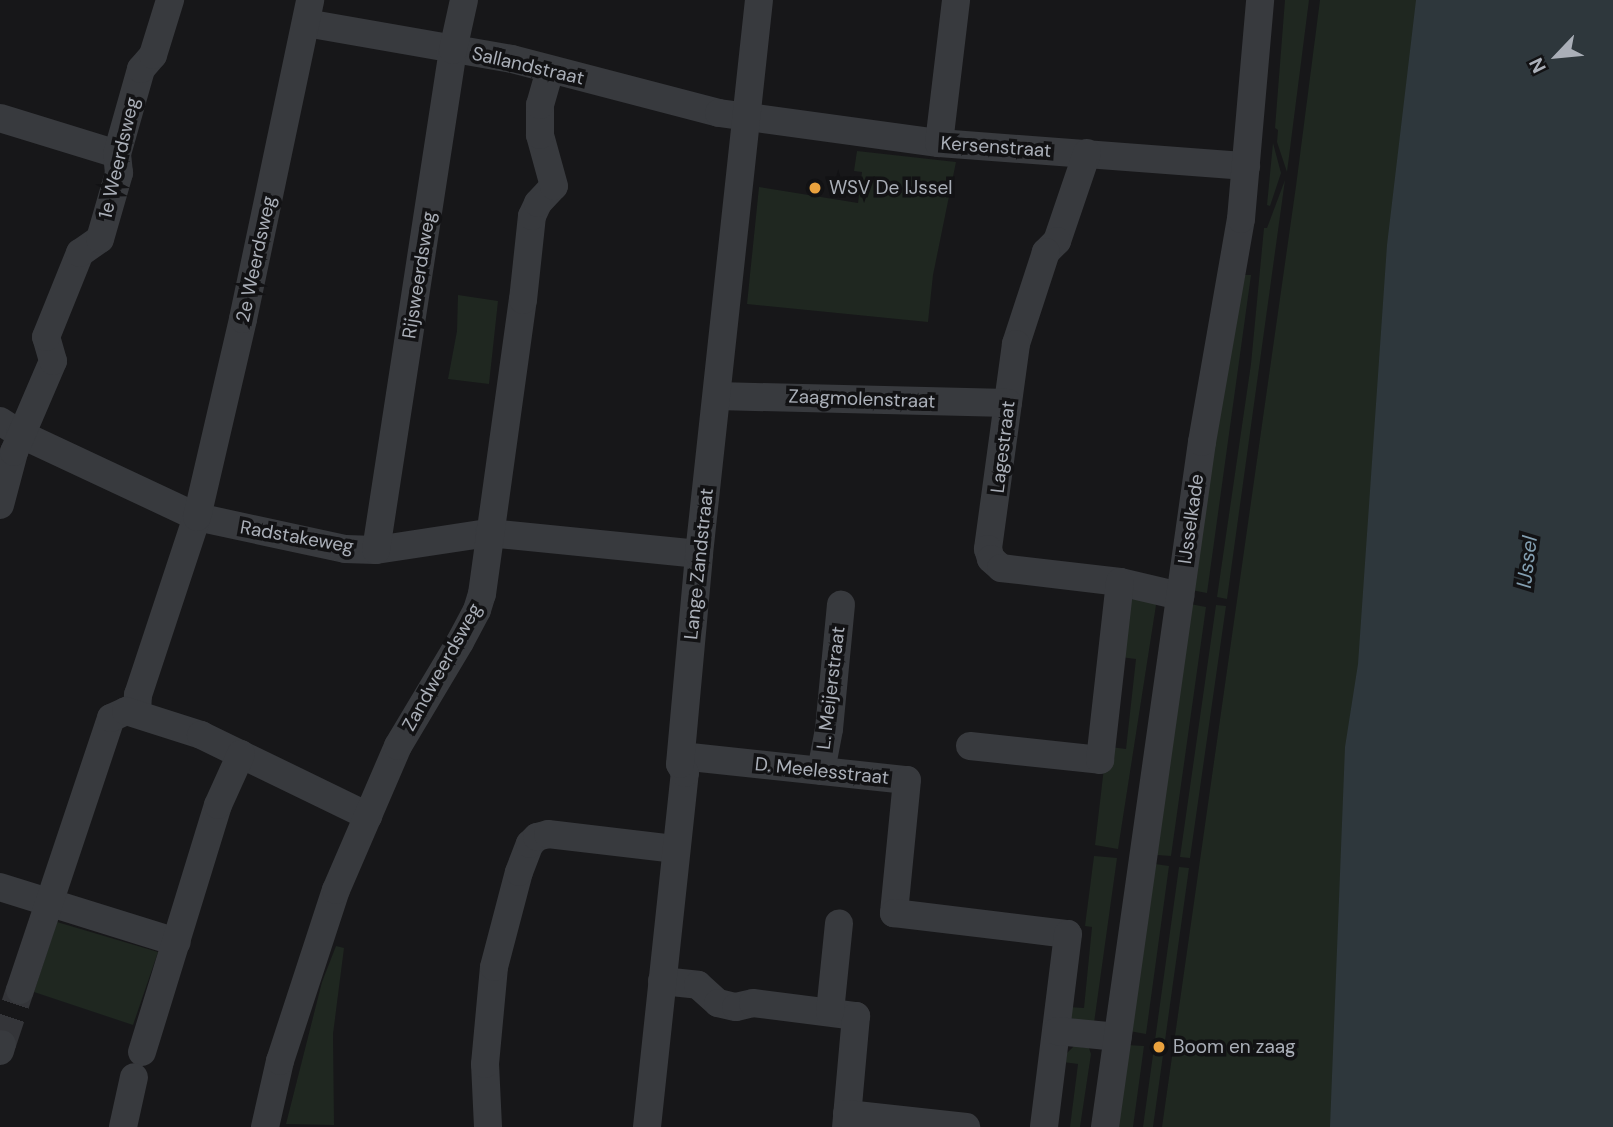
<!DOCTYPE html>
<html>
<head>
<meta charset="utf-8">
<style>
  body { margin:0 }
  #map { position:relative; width:1613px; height:1127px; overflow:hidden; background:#171719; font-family:"DM Sans",sans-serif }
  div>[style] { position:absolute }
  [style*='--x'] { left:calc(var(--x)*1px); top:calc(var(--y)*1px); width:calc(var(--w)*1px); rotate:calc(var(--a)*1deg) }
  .green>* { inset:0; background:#1f2720 }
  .water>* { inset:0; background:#2e373c }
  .minor-tunnel>* { height:28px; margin-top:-14px; transform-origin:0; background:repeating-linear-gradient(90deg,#343539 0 28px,transparent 0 42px) }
  .minor>* { height:28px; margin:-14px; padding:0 14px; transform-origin:14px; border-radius:14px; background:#383a3e }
  .dots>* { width:19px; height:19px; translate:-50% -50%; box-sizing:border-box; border:4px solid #121214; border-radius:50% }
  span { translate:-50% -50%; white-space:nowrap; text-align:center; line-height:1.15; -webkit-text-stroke:7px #121214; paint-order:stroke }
  .street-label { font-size:19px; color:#aaafb8 }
  .poi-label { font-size:19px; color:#aaafb8 }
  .left { translate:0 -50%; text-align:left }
  .water-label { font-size:21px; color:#839fb1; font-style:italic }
  .north { position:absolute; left:1522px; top:21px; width:70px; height:70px; -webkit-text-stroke:5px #121214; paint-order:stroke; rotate:244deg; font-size:19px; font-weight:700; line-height:28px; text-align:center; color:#aaafb8 }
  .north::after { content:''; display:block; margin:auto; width:24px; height:32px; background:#aaafb8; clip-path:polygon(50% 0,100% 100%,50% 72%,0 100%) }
</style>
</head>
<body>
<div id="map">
  <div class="green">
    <div style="clip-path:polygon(1285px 0,1309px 0,1287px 172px,1277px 142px,1278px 130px,1275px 128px)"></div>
    <div style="clip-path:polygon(1320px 0,1438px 0,1348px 1127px,1162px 1127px,1296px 186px)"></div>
    <div style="clip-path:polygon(1273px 143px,1281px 173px,1270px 206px,1267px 205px)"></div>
    <div style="clip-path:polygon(857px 151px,956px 162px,933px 275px,928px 322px,747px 304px,759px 187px,858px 203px,862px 172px,854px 171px)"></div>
    <div style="clip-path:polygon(1285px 180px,1227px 599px,1217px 597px,1251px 364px,1264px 228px,1267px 228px)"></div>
    <div style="clip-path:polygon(1245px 275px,1251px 275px,1207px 593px,1191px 590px,1221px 370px)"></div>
    <div style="clip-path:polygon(458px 295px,498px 301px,489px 384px,448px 379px,457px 331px)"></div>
    <div style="clip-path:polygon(1134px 598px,1153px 599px,1156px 605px,1118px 849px,1095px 845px,1106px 750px,1110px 747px,1126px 749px,1136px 659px,1120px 657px,1127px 605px)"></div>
    <div style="clip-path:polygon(1190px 604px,1206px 607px,1171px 856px,1157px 855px)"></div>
    <div style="clip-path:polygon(1216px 605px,1226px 606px,1190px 858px,1180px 857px)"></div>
    <div style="clip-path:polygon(1094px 856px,1117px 858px,1094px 1023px,1070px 1018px,1068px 1007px,1084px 1008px,1092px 927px,1085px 926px)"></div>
    <div style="clip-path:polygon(1155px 864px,1169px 866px,1146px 1034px,1129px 1031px)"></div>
    <div style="clip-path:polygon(1179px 867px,1189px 868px,1153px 1127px,1143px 1127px)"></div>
    <div style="clip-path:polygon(57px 922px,158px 952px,133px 1025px,34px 992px)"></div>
    <div style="clip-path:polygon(336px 946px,344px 948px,333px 1034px,334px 1125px,286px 1124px,322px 982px)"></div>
    <div style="clip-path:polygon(1127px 1045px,1144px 1046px,1133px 1127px,1115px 1127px)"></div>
    <div style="clip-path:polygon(1074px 1046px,1089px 1048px,1091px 1054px,1080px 1127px,1070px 1127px,1078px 1064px,1063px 1062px,1063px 1057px)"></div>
  </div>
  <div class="water">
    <div style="clip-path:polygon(1416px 0,1613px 0,1613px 1127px,1330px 1127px,1345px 747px,1358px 664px,1387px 245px)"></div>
  </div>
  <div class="minor-tunnel">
    <div style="--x:2;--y:1044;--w:57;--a:-71.6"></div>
  </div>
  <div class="minor">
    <div style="--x:306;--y:23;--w:209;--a:9.9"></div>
    <div style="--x:512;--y:59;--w:214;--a:14.6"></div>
    <div style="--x:719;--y:113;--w:222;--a:7.8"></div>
    <div style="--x:939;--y:143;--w:308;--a:4.3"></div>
    <div style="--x:0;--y:118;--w:122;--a:17.1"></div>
    <div style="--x:939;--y:143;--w:144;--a:-83.2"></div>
    <div style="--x:1087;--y:153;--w:93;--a:108.8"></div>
    <div style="--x:1057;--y:241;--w:16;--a:135"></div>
    <div style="--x:1046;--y:252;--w:97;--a:108.1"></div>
    <div style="--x:1016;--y:344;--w:207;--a:97.8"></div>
    <div style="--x:988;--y:549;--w:10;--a:73"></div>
    <div style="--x:991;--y:559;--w:13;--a:42"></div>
    <div style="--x:1001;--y:568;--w:120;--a:6.7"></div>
    <div style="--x:1120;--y:582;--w:62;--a:13.1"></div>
    <div style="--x:717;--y:396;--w:291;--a:1.4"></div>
    <div style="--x:0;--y:421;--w:24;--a:33"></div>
    <div style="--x:20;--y:434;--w:195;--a:25.1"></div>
    <div style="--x:197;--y:517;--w:151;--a:12.2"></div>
    <div style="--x:345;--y:549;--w:31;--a:2"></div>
    <div style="--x:376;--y:550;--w:114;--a:-8.6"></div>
    <div style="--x:489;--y:533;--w:211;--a:5.7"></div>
    <div style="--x:0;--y:505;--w:55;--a:-75.2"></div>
    <div style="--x:14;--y:452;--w:99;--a:-66.8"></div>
    <div style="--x:53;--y:361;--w:25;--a:-106"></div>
    <div style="--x:46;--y:337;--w:91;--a:-68"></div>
    <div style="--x:80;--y:253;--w:24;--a:-35"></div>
    <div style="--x:100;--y:239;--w:69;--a:-73.9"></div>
    <div style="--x:119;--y:173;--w:19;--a:-96"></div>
    <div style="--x:117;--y:154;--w:88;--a:-74.2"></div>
    <div style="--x:141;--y:69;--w:18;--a:-49"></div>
    <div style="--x:153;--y:55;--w:58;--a:-72.8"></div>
    <div style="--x:376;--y:550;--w:506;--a:-81.25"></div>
    <div style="--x:453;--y:50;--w:51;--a:-77.6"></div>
    <div style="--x:137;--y:713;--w:18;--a:-87"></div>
    <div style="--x:138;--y:695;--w:188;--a:-71.7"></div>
    <div style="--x:197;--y:517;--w:203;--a:-76.9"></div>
    <div style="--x:243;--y:319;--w:326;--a:-78.1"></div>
    <div style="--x:970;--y:746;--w:131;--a:6.1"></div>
    <div style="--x:1100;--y:760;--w:179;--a:-83.6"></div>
    <div style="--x:681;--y:756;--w:227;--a:6.1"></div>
    <div style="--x:907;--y:780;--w:134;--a:95.6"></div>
    <div style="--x:894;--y:913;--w:175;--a:6.9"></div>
    <div style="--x:1068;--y:934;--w:194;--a:97.1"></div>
    <div style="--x:821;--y:771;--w:43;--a:-79.2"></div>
    <div style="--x:829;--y:729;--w:125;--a:-84.5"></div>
    <div style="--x:0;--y:887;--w:185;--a:17.3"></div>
    <div style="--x:662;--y:981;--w:36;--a:6"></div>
    <div style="--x:698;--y:985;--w:27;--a:42"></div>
    <div style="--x:718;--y:1003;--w:18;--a:13"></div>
    <div style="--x:736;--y:1007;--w:17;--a:-13"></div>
    <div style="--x:753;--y:1003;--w:104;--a:7.2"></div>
    <div style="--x:856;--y:1016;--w:111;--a:95.1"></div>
    <div style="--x:20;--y:990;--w:287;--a:-71.5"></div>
    <div style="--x:111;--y:718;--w:17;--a:-25"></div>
    <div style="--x:126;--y:711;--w:79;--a:17.7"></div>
    <div style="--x:201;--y:735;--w:186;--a:25.9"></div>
    <div style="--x:830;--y:1012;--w:89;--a:-84.2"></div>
    <div style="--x:1057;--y:1031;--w:61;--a:5.6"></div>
    <div style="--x:0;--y:1051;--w:7;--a:-74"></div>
    <div style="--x:142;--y:1052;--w:258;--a:-72.9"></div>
    <div style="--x:218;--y:805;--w:56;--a:-65.7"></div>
    <div style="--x:847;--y:1114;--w:120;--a:6.2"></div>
    <div style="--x:123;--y:1127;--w:51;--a:-77.6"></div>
    <div style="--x:265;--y:1127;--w:68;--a:-77.2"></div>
    <div style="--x:280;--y:1061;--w:180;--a:-71.9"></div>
    <div style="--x:336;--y:890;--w:157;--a:-66.7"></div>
    <div style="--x:398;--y:746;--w:121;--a:-59.2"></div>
    <div style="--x:460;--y:642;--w:36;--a:-62"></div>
    <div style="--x:477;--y:610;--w:17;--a:-73"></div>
    <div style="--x:482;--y:594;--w:297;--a:-82.1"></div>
    <div style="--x:523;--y:300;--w:84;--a:-83.9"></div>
    <div style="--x:532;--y:216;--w:14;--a:-65"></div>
    <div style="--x:538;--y:203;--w:23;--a:-47"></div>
    <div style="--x:554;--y:186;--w:53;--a:-105.4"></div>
    <div style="--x:540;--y:135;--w:30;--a:-90"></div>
    <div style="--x:540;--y:105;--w:36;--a:-74"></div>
    <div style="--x:488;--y:1127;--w:63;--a:-92.7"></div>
    <div style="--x:485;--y:1064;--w:97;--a:-84.7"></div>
    <div style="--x:494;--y:967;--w:98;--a:-75.3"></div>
    <div style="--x:519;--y:872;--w:30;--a:-69"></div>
    <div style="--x:530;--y:844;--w:10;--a:-45"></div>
    <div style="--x:537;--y:837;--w:11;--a:-15"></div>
    <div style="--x:548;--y:834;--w:129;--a:6.7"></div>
    <div style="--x:647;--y:1127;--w:356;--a:-83.9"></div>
    <div style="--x:685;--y:773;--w:10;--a:-119"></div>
    <div style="--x:680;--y:764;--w:211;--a:-84.8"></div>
    <div style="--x:699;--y:554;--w:557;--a:-83.82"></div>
    <div style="--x:1105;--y:1127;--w:692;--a:-81.94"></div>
    <div style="--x:1202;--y:442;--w:226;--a:-80.1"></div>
    <div style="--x:1241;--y:219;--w:220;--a:-85"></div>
  </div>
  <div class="dots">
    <div style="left:815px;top:188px;background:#eaa23e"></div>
    <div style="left:1159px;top:1047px;background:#eaa23e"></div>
  </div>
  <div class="street-label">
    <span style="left:528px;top:66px;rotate:13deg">Sallandstraat</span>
    <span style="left:996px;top:147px;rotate:4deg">Kersenstraat</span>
    <span style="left:119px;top:158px;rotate:-77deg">1e Weerdsweg</span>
    <span style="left:256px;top:259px;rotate:-78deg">2e Weerdsweg</span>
    <span style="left:419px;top:275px;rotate:-81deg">Rijsweerdsweg</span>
    <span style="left:862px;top:399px;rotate:2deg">Zaagmolenstraat</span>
    <span style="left:1003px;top:447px;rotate:-83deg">Lagestraat</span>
    <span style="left:1191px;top:519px;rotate:-82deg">IJsselkade</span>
    <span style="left:297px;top:537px;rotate:10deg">Radstakeweg</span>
    <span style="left:699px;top:564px;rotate:-84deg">Lange Zandstraat</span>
    <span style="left:442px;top:667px;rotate:-61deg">Zandweerdsweg</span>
    <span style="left:831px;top:688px;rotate:-83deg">L. Meijerstraat</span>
    <span style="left:822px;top:771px;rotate:6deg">D. Meelesstraat</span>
  </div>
  <div class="poi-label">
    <span class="left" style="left:829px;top:188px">WSV De IJssel</span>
    <span class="left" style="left:1173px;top:1047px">Boom en zaag</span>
  </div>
  <div class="water-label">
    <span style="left:1527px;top:562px;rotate:-83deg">IJssel</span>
  </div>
  <div class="north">N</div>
</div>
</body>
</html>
